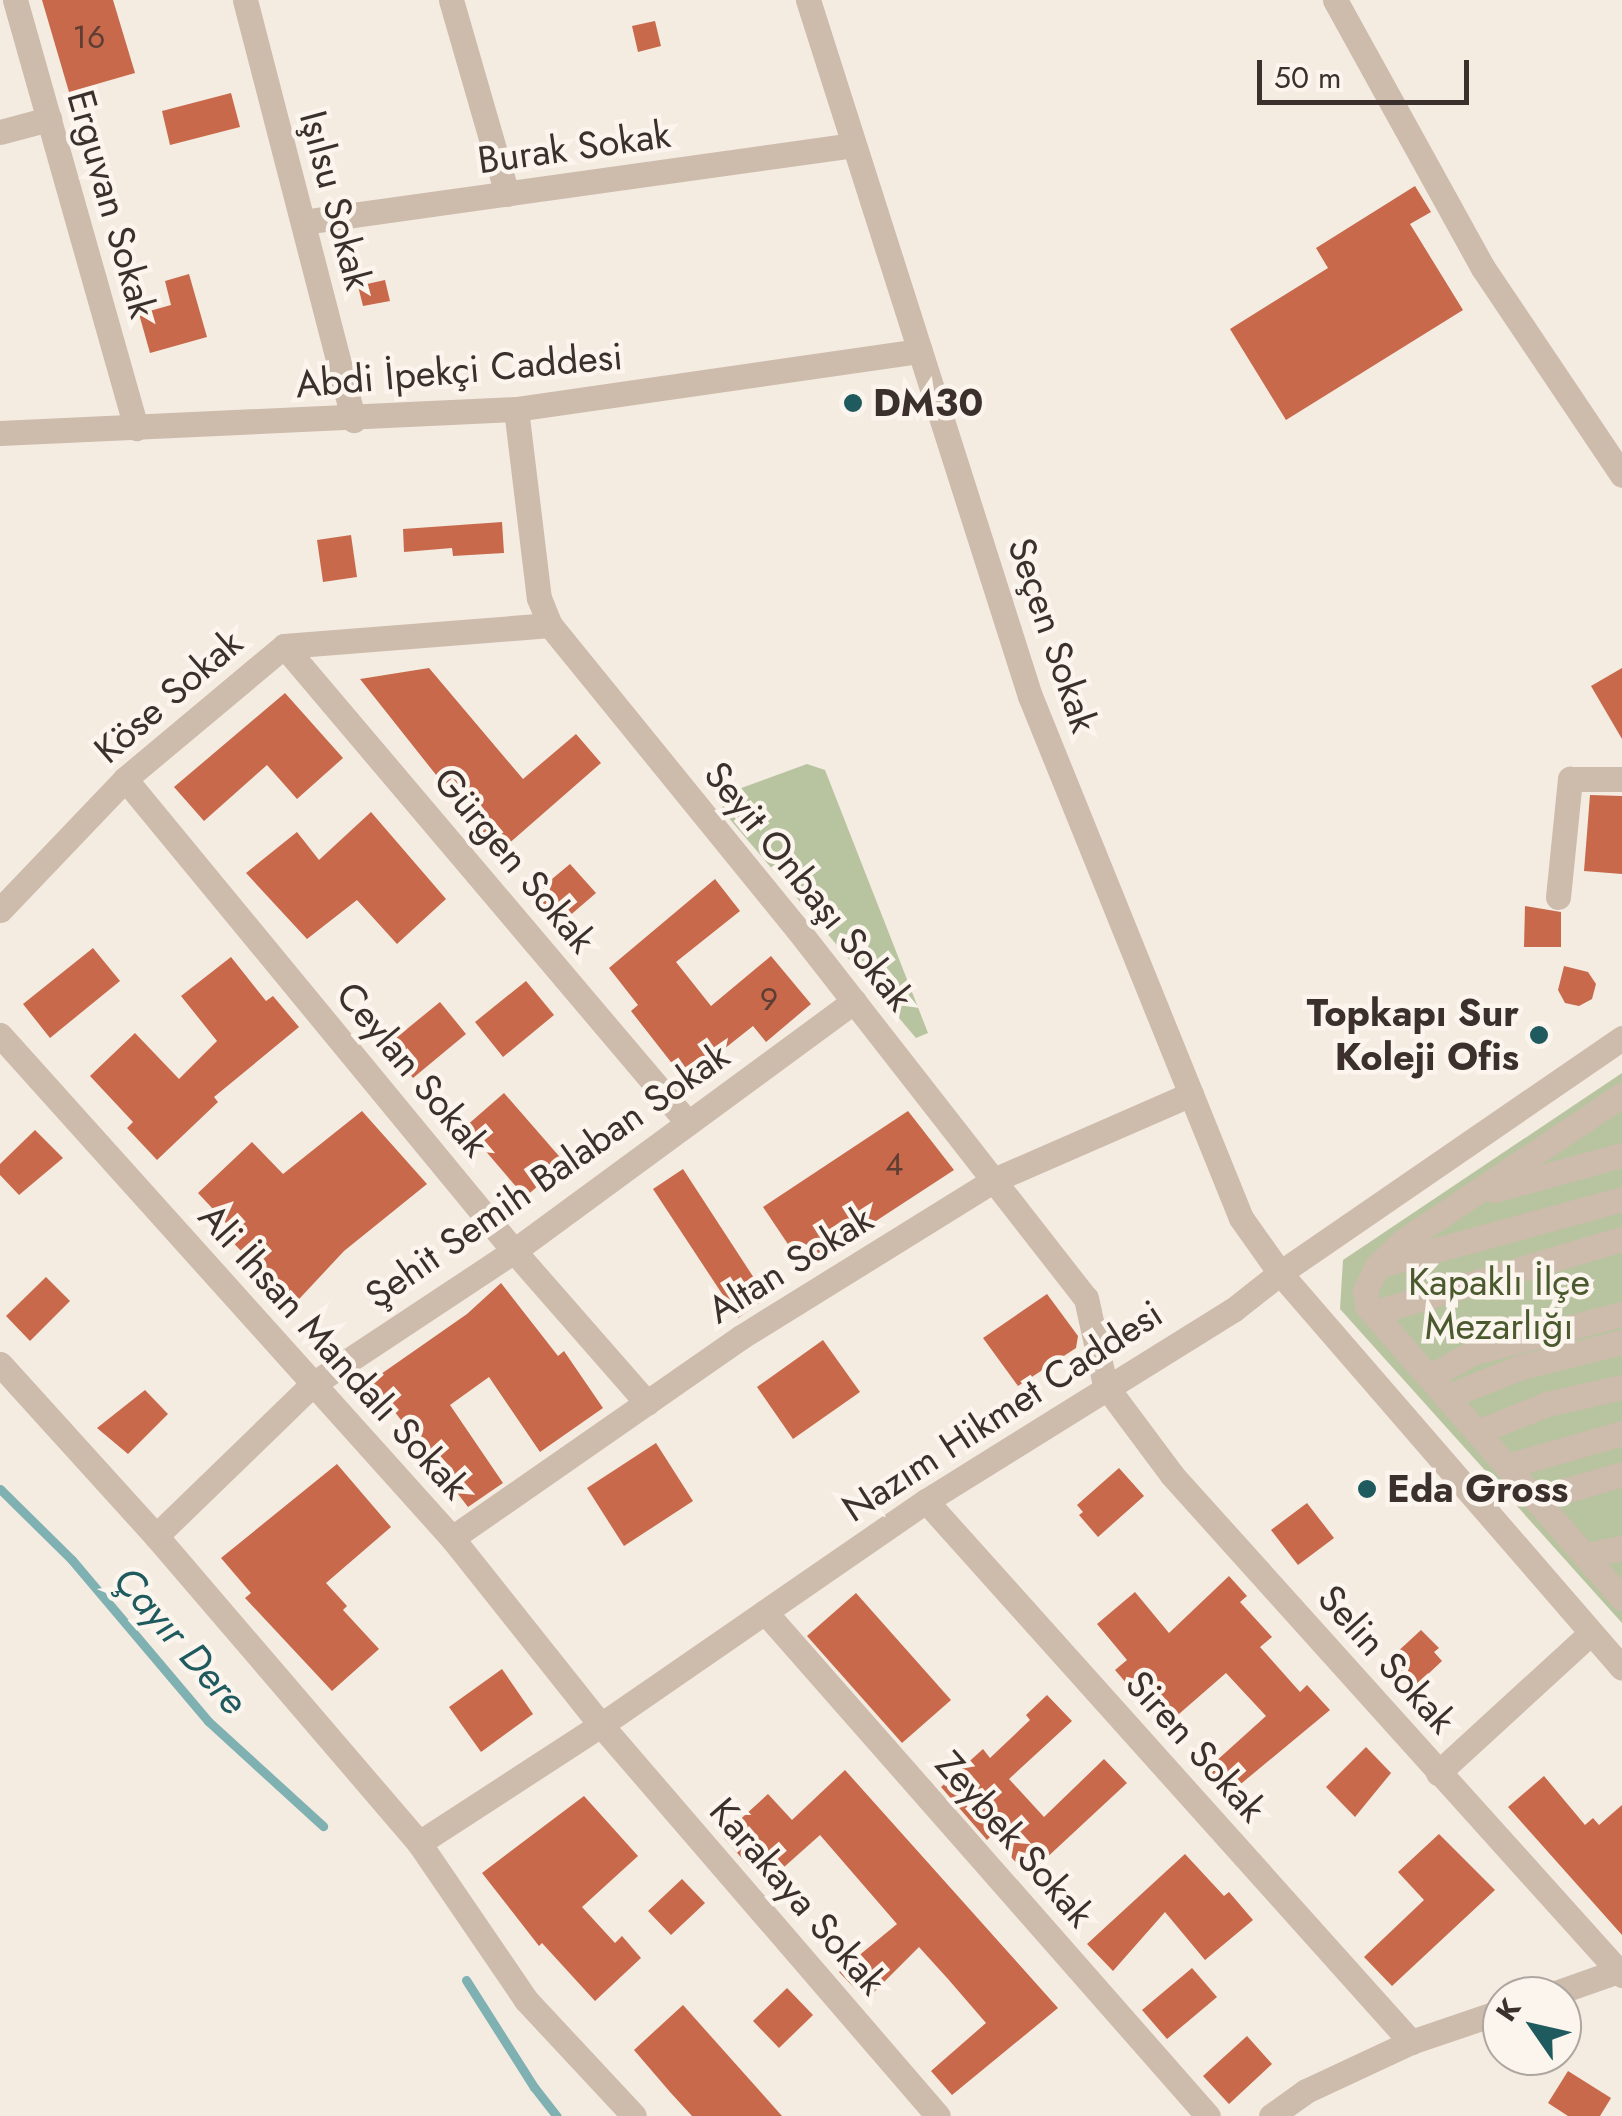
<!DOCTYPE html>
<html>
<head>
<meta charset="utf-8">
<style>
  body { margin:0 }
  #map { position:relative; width:1622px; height:2116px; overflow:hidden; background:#f4ebe1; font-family:Jost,sans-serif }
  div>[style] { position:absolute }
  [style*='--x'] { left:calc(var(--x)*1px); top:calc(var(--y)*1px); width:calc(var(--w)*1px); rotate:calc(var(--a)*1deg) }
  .green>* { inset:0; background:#b8c4a0 }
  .stream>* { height:9px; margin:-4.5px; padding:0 4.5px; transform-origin:4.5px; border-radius:4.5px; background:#7fb0b2 }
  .building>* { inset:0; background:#c8694b }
  .minor>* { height:25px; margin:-12.5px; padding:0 12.5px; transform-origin:12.5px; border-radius:12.5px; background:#cdbbac }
  .dots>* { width:28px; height:28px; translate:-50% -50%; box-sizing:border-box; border:5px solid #fbf5ee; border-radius:50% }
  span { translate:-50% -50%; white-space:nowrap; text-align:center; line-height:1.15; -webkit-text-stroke:9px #fbf5ee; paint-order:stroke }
  .number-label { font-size:32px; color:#5e3e33 }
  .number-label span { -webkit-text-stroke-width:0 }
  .street-label { font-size:38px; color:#3b302b }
  .poi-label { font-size:38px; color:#3b302b; font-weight:700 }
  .left { translate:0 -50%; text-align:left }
  .right { translate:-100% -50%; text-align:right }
  .park-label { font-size:38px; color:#4a5a2e }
  .water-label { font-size:40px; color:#1f5a5e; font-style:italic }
  .north { position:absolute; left:1482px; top:1976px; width:100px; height:100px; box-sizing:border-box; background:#fbf5ee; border:2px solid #aea6a0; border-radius:50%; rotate:304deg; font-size:28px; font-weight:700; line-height:40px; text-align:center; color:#3b302b }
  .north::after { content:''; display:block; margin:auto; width:35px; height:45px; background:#1f5a5e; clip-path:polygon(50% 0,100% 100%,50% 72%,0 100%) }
  .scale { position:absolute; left:1257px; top:60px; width:212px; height:45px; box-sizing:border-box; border:5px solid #3b302b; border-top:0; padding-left:12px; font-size:30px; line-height:35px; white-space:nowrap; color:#3b302b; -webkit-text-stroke:8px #fbf5ee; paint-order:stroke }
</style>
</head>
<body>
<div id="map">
  <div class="green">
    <div style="clip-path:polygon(807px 764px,825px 770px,928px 1033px,916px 1038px,722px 810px,725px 794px)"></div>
    <div style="clip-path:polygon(1622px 1073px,1622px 1623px,1340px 1309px,1343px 1260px)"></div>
  </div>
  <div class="stream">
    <div style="--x:0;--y:1489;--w:101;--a:44.6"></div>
    <div style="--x:72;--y:1560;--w:211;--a:49.8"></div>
    <div style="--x:208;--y:1721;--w:156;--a:42.4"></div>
    <div style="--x:466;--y:1980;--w:127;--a:57.6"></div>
    <div style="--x:534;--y:2087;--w:37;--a:52"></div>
  </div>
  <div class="building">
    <div style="clip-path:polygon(42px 0,113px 0,135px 73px,69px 92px)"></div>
    <div style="clip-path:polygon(655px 21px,661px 46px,638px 52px,632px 26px)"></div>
    <div style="clip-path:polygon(231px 93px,240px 127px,170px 145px,162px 111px)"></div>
    <div style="clip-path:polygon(1415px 186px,1431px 212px,1410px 224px,1463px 310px,1286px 420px,1230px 329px,1328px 268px,1316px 248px)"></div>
    <div style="clip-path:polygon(189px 274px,207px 337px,150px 353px,139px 314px,171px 305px,165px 281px)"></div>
    <div style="clip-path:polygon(385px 280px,390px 301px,363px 306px,358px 286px)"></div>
    <div style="clip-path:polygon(502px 522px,504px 553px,453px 556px,452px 548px,404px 552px,403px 529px)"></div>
    <div style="clip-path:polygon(351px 535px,357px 577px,323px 582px,317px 540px)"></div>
    <div style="clip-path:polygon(429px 668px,523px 779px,576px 734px,601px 763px,498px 853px,360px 679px)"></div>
    <div style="clip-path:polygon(1622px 668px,1622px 739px,1591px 686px)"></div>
    <div style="clip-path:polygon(285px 693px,343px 758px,297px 799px,267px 765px,204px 821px,174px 787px)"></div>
    <div style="clip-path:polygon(1590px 795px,1622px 796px,1622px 874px,1584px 871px)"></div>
    <div style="clip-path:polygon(371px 812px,446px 899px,397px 944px,357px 900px,307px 939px,246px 873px,297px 832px,319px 860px)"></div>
    <div style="clip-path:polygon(570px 864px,596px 893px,560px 924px,534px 894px)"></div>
    <div style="clip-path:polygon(715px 879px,740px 911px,676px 962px,711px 1006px,771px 956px,811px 1004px,766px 1042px,753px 1026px,685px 1080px,631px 1011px,638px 1005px,609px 968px)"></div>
    <div style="clip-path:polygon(1525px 906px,1561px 912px,1561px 947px,1524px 947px)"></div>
    <div style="clip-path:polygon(93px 948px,120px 981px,50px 1038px,23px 1004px)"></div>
    <div style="clip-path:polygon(231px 957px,266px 1001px,273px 996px,299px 1027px,214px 1097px,218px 1102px,157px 1160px,127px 1128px,133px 1122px,90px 1076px,135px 1033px,179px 1079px,217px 1041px,181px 996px)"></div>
    <div style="clip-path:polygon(1564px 966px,1588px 972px,1596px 984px,1592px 999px,1579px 1006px,1565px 1003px,1558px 990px)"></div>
    <div style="clip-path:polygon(526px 981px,554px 1015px,503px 1057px,475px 1022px)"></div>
    <div style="clip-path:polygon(440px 1002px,466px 1034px,413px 1078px,386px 1046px)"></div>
    <div style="clip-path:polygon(504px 1093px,565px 1163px,525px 1197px,465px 1127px)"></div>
    <div style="clip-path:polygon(362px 1111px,427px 1184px,344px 1251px,287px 1312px,258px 1283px,265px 1276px,221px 1230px,227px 1224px,198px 1193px,252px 1142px,283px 1174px)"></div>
    <div style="clip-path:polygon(908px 1111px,954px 1170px,804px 1268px,763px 1207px)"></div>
    <div style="clip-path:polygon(35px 1130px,63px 1158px,19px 1195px,0 1175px,0 1164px)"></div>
    <div style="clip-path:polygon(683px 1169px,767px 1298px,738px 1318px,653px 1189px)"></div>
    <div style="clip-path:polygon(46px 1277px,70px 1301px,30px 1341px,6px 1316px)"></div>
    <div style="clip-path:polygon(501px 1283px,558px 1356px,564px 1351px,603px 1408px,540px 1452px,489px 1377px,450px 1405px,503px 1483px,468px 1507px,371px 1381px,467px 1314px)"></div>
    <div style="clip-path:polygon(1047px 1294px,1078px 1336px,1076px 1348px,1018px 1386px,983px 1338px)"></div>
    <div style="clip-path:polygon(823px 1340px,860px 1392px,793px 1439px,757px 1387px)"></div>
    <div style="clip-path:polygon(145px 1390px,168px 1414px,128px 1454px,97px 1428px)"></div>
    <div style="clip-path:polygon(656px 1443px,693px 1501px,624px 1546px,587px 1488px)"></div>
    <div style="clip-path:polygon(337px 1464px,391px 1527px,326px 1583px,347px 1606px,343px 1610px,379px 1649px,332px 1691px,245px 1598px,251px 1593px,221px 1558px)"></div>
    <div style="clip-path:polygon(1119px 1468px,1144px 1496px,1098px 1537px,1079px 1515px,1083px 1512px,1077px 1505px)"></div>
    <div style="clip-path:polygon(1307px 1503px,1334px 1538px,1298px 1565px,1271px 1530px)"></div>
    <div style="clip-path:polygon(1229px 1576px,1247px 1596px,1240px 1602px,1272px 1637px,1260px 1647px,1300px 1692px,1307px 1685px,1330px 1710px,1225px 1797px,1204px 1772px,1266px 1716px,1226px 1673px,1164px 1727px,1115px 1670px,1127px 1660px,1097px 1624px,1135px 1592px,1169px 1633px)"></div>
    <div style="clip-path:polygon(856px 1593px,951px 1700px,902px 1743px,807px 1636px)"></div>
    <div style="clip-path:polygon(1421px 1630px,1439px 1648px,1434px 1652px,1442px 1661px,1411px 1690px,1403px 1681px,1398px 1685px,1381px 1667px)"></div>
    <div style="clip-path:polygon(502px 1669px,533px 1714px,481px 1752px,449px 1707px)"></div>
    <div style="clip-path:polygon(1047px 1695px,1072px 1721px,1009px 1779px,1044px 1817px,1104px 1759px,1127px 1783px,1028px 1875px,991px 1836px,987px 1840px,941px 1787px,983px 1749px,990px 1758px,1030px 1720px,1026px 1715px)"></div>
    <div style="clip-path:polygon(1366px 1747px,1391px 1773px,1355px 1817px,1326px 1787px)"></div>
    <div style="clip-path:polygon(845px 1770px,1058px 2008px,952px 2095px,931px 2071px,986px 2023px,948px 1979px,919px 1947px,866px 2000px,839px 1972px,897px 1924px,820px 1835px,765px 1884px,722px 1836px,768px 1794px,792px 1820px)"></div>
    <div style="clip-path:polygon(1544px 1776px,1585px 1825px,1593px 1818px,1599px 1825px,1622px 1805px,1622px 1935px,1508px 1807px)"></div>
    <div style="clip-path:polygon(584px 1796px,638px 1856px,582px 1907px,615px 1943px,622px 1936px,641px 1958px,595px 2001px,542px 1943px,539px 1946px,482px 1873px)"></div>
    <div style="clip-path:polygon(1439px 1834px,1495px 1890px,1392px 1986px,1364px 1957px,1424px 1900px,1398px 1872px)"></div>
    <div style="clip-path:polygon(1185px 1854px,1224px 1896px,1229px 1892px,1253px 1920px,1205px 1960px,1165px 1912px,1113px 1971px,1087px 1944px)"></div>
    <div style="clip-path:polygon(682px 1879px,705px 1903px,671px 1935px,648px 1911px)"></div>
    <div style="clip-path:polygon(1192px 1968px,1217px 1997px,1167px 2039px,1142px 2010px)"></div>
    <div style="clip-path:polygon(787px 1988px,813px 2015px,779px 2048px,753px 2021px)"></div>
    <div style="clip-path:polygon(683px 2005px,782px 2116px,692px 2116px,670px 2092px,634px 2050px)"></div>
    <div style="clip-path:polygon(1247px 2036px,1272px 2064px,1229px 2104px,1203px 2076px)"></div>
    <div style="clip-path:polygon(1568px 2071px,1611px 2098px,1600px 2116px,1568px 2116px,1548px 2103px)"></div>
  </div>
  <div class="minor">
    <div style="--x:15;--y:0;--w:445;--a:74.2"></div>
    <div style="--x:245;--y:0;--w:434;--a:75.5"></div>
    <div style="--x:451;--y:0;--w:202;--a:73.9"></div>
    <div style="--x:808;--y:0;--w:731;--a:72.31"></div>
    <div style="--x:1030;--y:696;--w:563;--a:67.99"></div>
    <div style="--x:1241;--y:1218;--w:67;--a:54.7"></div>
    <div style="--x:1280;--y:1273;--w:522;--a:49.11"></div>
    <div style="--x:1335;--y:0;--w:306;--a:61.1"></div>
    <div style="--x:1483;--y:268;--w:249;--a:56.1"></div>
    <div style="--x:0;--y:132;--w:51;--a:-14.9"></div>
    <div style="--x:303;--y:222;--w:556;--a:-7.96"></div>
    <div style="--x:516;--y:409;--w:190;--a:83.1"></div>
    <div style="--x:539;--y:598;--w:29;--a:68"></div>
    <div style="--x:550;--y:625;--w:393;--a:50.9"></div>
    <div style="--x:798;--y:930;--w:467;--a:52"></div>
    <div style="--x:1086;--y:1298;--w:89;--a:77.7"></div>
    <div style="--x:1105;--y:1385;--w:112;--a:53.3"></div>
    <div style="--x:1172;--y:1475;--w:673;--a:48.01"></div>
    <div style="--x:0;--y:433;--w:517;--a:-2.66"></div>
    <div style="--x:516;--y:409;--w:408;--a:-8.2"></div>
    <div style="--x:284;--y:646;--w:625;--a:49.74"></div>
    <div style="--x:125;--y:779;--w:612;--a:50.51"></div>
    <div style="--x:514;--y:1251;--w:202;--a:48.8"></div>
    <div style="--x:1558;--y:897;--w:119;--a:-84.2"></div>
    <div style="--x:1570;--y:779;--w:52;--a:0"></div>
    <div style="--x:0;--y:910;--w:181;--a:-46.3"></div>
    <div style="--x:125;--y:779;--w:207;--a:-39.9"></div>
    <div style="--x:284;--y:646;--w:267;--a:-4.5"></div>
    <div style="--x:0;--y:1035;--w:676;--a:48.06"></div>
    <div style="--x:452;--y:1538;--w:239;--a:51.5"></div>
    <div style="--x:601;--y:1725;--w:516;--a:49.24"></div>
    <div style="--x:1622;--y:1095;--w:263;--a:146.3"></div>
    <div style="--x:1403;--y:1241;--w:36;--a:136"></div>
    <div style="--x:1377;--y:1266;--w:28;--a:116"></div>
    <div style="--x:1365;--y:1291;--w:15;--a:82"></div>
    <div style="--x:1367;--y:1306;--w:388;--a:48.9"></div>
    <div style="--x:1494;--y:1190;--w:133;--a:-15.3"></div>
    <div style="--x:1381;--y:1265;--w:250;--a:-15.3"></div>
    <div style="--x:1373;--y:1313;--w:260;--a:-16.6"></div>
    <div style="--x:0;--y:1364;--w:232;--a:47.8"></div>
    <div style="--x:156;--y:1536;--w:404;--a:49.4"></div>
    <div style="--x:419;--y:1843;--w:190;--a:55.7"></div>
    <div style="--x:526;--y:2000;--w:158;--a:47"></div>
    <div style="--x:1429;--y:1377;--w:49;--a:-29.2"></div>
    <div style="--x:1472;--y:1353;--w:155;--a:-14.6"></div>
    <div style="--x:1446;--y:1397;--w:81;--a:-21.8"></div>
    <div style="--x:1521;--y:1367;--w:104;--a:-13.9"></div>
    <div style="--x:1477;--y:1432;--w:75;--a:-21.8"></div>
    <div style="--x:1547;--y:1404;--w:77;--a:-12.8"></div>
    <div style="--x:1507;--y:1466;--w:120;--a:-16"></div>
    <div style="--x:1536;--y:1499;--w:90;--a:-16.2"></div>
    <div style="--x:926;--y:1501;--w:727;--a:48.12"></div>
    <div style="--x:156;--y:1536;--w:219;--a:-44.1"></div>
    <div style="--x:313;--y:1384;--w:241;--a:-33.5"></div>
    <div style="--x:514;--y:1251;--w:422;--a:-36.3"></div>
    <div style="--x:452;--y:1538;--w:352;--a:-34.8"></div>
    <div style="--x:741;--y:1337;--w:298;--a:-31.8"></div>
    <div style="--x:994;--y:1180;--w:215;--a:-23.6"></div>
    <div style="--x:1585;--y:1555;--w:38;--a:-11"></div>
    <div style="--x:765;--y:1612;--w:671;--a:48.69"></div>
    <div style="--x:1438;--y:1773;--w:207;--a:-42.5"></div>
    <div style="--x:419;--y:1843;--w:217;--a:-33"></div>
    <div style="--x:601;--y:1725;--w:395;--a:-34.6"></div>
    <div style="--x:926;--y:1501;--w:362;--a:-31.9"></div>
    <div style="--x:1233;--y:1310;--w:60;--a:-38.2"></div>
    <div style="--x:1280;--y:1273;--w:415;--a:-34.5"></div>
    <div style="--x:1547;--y:1996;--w:75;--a:-19.4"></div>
    <div style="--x:1271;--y:2116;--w:43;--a:-35.5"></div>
    <div style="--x:1306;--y:2091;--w:116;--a:-25"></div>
    <div style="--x:1411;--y:2042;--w:96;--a:-18.8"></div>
  </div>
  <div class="dots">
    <div style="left:853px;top:403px;background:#1f5a5e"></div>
    <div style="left:1539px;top:1035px;background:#1f5a5e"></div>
    <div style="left:1367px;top:1489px;background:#1f5a5e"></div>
  </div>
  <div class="number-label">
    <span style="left:89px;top:37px">16</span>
    <span style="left:769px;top:999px">9</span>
    <span style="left:894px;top:1164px">4</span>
  </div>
  <div class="street-label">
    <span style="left:574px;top:147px;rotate:-8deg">Burak Sokak</span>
    <span style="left:336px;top:200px;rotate:75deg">Işılsu Sokak</span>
    <span style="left:112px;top:204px;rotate:74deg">Erguvan Sokak</span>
    <span style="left:459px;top:370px;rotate:-5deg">Abdi İpekçi Caddesi</span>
    <span style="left:1053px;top:635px;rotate:71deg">Seçen Sokak</span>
    <span style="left:168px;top:696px;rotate:-41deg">Köse Sokak</span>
    <span style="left:515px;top:860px;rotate:50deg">Gürgen Sokak</span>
    <span style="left:809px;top:886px;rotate:51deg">Seyit Onbaşı Sokak</span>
    <span style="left:413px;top:1069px;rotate:50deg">Ceylan Sokak</span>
    <span style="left:547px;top:1175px;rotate:-35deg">Şehit Semih Balaban Sokak</span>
    <span style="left:790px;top:1264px;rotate:-32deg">Altan Sokak</span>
    <span style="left:334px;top:1351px;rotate:48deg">Ali İhsan Mandalı Sokak</span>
    <span style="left:1002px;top:1411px;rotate:-33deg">Nazım Hikmet Caddesi</span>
    <span style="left:1387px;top:1659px;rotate:48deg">Selin Sokak</span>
    <span style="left:1196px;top:1746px;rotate:48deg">Siren Sokak</span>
    <span style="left:1015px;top:1839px;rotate:49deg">Zeybek Sokak</span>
    <span style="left:798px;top:1896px;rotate:49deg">Karakaya Sokak</span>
  </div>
  <div class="poi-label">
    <span class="left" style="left:873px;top:403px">DM30</span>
    <span class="right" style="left:1519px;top:1035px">Topkapı Sur<br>Koleji Ofis</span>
    <span class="left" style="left:1387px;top:1489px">Eda Gross</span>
  </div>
  <div class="park-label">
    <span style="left:1499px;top:1304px">Kapaklı İlçe<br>Mezarlığı</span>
  </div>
  <div class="water-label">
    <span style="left:181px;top:1640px;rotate:49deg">Çayır Dere</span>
  </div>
  <div class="north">K</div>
  <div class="scale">50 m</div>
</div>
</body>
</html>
